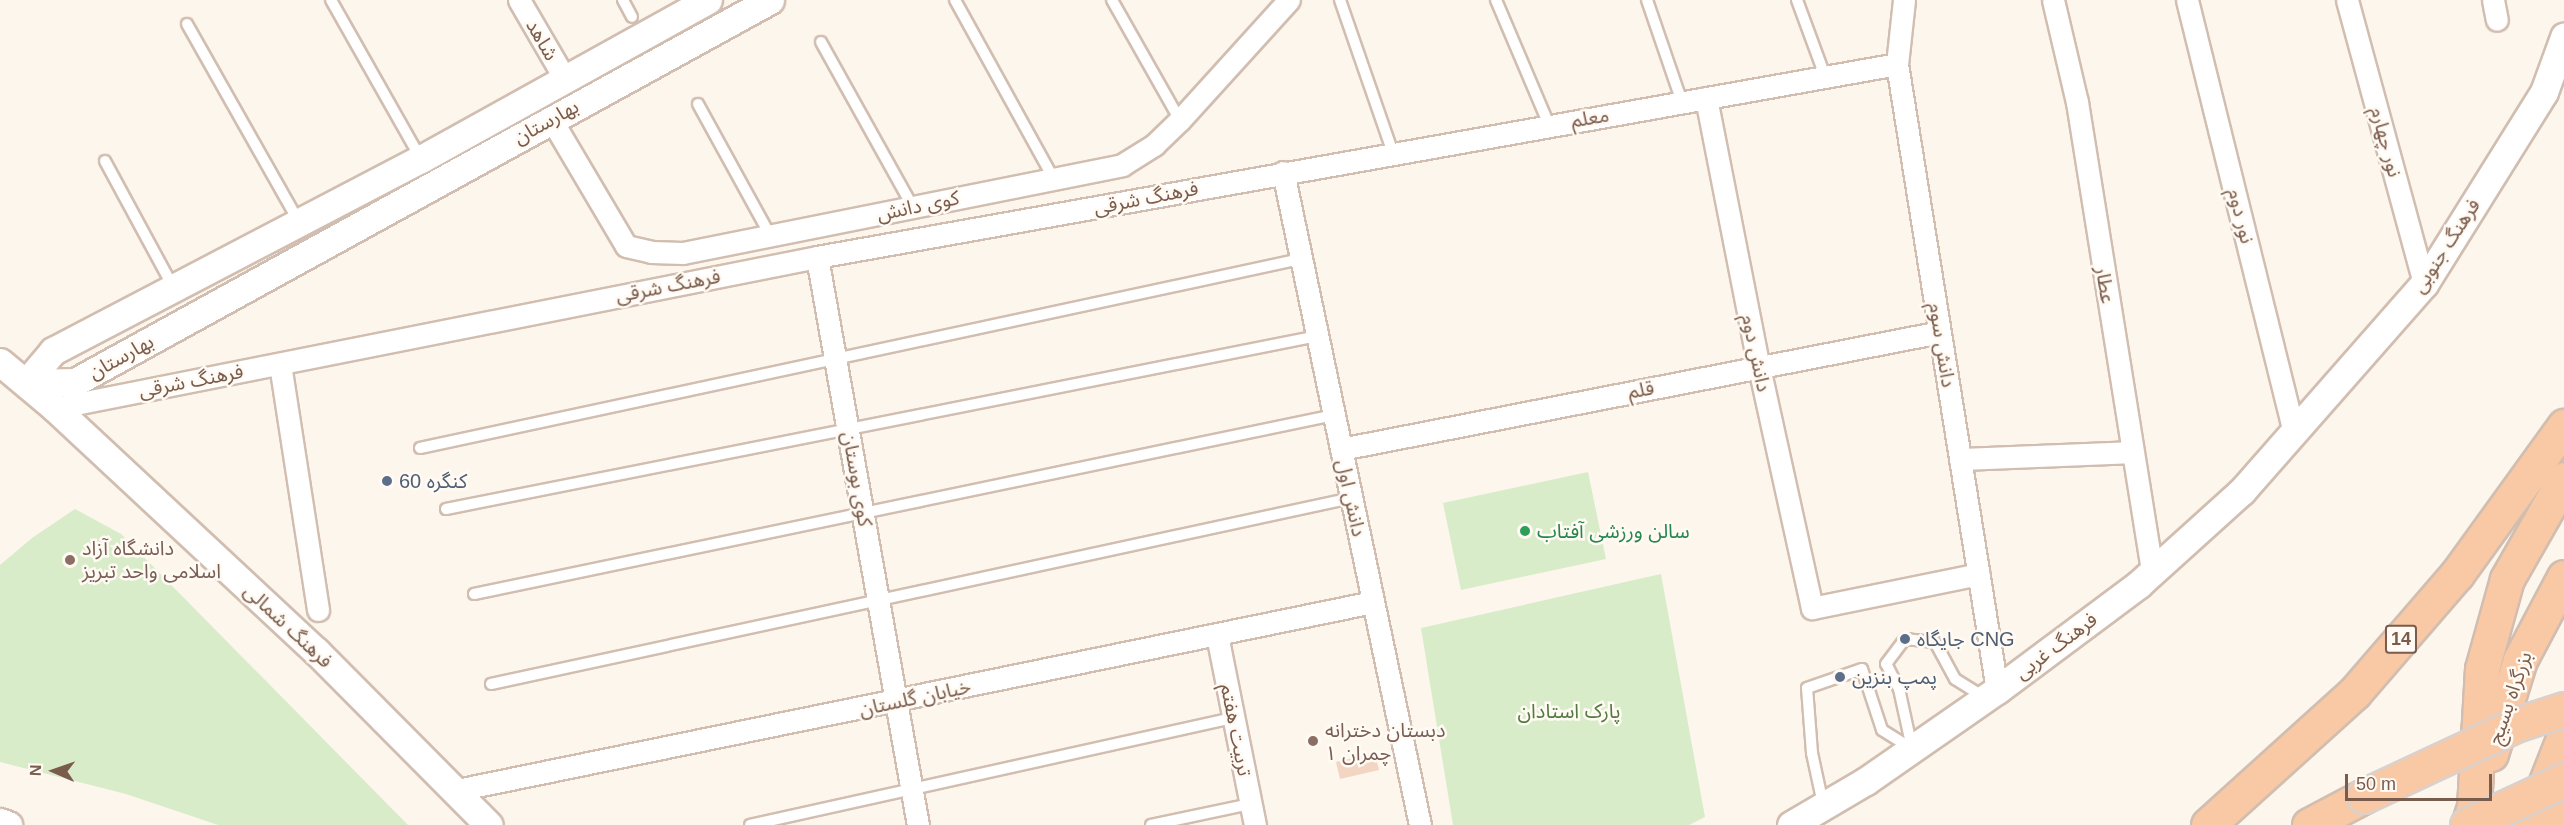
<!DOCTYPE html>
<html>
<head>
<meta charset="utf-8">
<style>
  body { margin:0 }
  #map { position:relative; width:2564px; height:825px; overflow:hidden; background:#fdf6ec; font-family:Arial,"Noto Sans Arabic",sans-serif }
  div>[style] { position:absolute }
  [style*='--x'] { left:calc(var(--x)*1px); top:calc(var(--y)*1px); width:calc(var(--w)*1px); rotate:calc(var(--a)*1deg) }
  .green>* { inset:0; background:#d8ecc9 }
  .building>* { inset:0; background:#f3d5c3 }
  .roads { filter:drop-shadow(2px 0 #d1beb0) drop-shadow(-2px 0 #d1beb0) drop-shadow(0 2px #d1beb0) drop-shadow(0 -2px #d1beb0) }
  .service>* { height:10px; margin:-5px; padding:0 5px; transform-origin:5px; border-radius:5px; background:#fff }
  .minor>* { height:21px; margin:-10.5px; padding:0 10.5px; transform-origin:10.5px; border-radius:10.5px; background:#fff }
  .tertiary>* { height:27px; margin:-13.5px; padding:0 13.5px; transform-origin:13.5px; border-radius:13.5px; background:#fff }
  .trunk>* { height:33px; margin:-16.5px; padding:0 16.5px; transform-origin:16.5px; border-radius:16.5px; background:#f9c8a4 }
  .bridges { filter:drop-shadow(2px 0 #dad1cd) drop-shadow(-2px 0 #dad1cd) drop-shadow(0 2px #dad1cd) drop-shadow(0 -2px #dad1cd) }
  .trunk-bridge>* { height:33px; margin:-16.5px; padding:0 16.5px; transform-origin:16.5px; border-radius:16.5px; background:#f9c8a4 }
  .dots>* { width:16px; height:16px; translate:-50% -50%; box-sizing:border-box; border:3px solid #fffaf3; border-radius:50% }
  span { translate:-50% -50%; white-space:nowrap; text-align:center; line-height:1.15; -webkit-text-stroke:5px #fffaf3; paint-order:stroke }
  .shield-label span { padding:2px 4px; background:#fffaf3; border:2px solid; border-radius:4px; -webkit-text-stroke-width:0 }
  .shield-label { font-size:18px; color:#7a5c4d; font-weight:700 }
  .street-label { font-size:20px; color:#7a5c4d }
  .service-label { font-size:20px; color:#4e5e75 }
  .left { translate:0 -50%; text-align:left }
  .leisure-label { font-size:20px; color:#27864d }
  .education-label { font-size:20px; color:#785e54 }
  .park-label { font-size:20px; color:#537a41 }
  .north { position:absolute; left:24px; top:741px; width:60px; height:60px; -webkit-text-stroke:4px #fffaf3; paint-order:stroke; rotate:272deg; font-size:16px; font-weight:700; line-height:24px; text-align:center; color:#7a5c4d }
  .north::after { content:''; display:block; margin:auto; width:21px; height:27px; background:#7a5c4d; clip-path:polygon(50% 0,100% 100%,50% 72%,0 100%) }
  .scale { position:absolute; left:2345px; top:774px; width:147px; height:27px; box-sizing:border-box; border:3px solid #7a5c4d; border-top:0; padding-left:8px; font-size:18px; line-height:21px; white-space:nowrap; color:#7a5c4d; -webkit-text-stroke:4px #fffaf3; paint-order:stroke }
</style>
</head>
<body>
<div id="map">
  <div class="green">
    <div style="clip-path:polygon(1588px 472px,1606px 559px,1461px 590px,1443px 503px)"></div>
    <div style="clip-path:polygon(75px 509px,121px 534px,408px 825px,218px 825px,126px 794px,0 762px,0 565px,32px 538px)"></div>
    <div style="clip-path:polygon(1661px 574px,1705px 817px,1689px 825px,1453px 825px,1421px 628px)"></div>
  </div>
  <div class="building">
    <div style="clip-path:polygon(1375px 753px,1379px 770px,1340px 779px,1336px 762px)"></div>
  </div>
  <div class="roads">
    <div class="service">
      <div style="--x:331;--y:0;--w:183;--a:60.5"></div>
      <div style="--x:623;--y:0;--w:19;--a:62"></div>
      <div style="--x:955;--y:0;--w:205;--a:61.1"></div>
      <div style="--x:1112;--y:0;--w:138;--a:60.5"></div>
      <div style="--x:1340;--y:0;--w:162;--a:70.9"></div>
      <div style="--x:1496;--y:0;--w:136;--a:67"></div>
      <div style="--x:1647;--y:0;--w:108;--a:71.1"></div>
      <div style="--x:1797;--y:0;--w:81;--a:69.8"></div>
      <div style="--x:187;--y:24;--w:227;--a:60.5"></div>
      <div style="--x:821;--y:42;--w:189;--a:60.9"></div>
      <div style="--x:698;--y:104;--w:152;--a:61.2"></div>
      <div style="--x:105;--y:161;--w:143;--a:61.6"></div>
      <div style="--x:420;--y:448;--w:901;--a:-12.11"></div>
      <div style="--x:446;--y:509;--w:888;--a:-11.23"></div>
      <div style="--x:474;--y:594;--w:878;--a:-11.76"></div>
      <div style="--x:491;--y:684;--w:880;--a:-12.2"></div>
      <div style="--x:1912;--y:748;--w:60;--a:-102.4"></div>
      <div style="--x:1899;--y:689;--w:28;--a:-117"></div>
      <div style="--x:1886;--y:664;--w:31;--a:-53"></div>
      <div style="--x:1905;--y:639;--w:30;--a:6"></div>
      <div style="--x:1935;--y:642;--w:42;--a:61.6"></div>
      <div style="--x:1955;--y:679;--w:36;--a:32"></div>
      <div style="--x:1823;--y:804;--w:52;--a:-102.2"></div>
      <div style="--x:1812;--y:753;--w:65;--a:-94.4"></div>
      <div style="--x:1807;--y:688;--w:58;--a:-19.1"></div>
      <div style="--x:1862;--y:669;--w:64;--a:71.8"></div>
      <div style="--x:1882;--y:730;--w:36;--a:32"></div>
      <div style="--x:750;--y:825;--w:496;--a:-12.5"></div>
      <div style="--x:1151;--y:825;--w:102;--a:-11.9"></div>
    </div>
    <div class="minor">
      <div style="--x:519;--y:0;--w:91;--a:59.8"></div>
      <div style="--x:1904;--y:0;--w:64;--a:96.2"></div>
      <div style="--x:1897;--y:64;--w:634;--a:80.92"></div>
      <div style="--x:2053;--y:0;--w:105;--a:76.8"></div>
      <div style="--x:2077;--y:102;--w:476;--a:80.9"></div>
      <div style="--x:2187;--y:0;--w:445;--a:76.1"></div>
      <div style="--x:2347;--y:0;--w:294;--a:74.8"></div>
      <div style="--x:2493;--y:0;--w:20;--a:79"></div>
      <div style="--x:1706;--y:98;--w:274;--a:78.9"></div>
      <div style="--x:1759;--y:367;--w:247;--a:77.6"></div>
      <div style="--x:1812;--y:608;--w:170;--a:-11.5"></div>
      <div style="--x:551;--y:119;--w:147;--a:59.4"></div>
      <div style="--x:626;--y:246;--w:26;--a:13"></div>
      <div style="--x:651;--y:252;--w:32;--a:2"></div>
      <div style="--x:683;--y:253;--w:448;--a:-11.3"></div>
      <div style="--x:1122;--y:165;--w:38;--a:-32"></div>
      <div style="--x:1154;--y:145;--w:36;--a:-44"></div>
      <div style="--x:1180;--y:120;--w:162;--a:-47.8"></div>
      <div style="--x:1283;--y:172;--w:667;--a:78.15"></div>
      <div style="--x:817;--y:257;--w:577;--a:79.92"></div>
      <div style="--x:280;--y:364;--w:249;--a:81.2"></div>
      <div style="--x:55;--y:408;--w:777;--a:-11.21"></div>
      <div style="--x:817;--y:257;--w:1097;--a:-10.13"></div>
      <div style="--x:1341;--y:449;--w:610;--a:-11.05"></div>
      <div style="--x:1960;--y:459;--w:171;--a:-2.3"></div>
      <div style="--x:1217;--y:635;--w:194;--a:78.7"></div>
      <div style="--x:457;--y:790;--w:935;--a:-11.6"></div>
    </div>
    <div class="tertiary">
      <div style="--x:0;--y:362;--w:72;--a:39.9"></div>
      <div style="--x:55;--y:408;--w:357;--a:43"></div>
      <div style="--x:316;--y:651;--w:245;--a:45.2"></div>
      <div style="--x:26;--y:383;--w:49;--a:-1.2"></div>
      <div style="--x:75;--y:382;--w:793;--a:-28.79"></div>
      <div style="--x:26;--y:383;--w:42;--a:-49.8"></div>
      <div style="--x:53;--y:351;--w:415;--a:-27.6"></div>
      <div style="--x:421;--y:159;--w:328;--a:-29"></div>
      <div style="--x:0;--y:822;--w:9;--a:21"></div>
      <div style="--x:1791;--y:825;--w:87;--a:-30.4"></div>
      <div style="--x:1866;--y:781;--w:160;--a:-34.8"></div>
      <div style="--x:1997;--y:690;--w:177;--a:-36.7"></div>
      <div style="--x:2139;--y:584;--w:139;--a:-42.1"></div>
      <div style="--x:2242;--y:491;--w:276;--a:-48.7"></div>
      <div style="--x:2424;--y:284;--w:226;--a:-58"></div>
      <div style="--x:2544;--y:92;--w:59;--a:-70"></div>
    </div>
    <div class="trunk">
      <div style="--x:2491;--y:754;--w:98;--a:-72.9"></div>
      <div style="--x:2520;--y:660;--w:94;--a:-62.1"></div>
      <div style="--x:2208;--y:825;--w:198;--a:-42.1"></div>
      <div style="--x:2355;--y:692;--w:156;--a:-49.2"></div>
      <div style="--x:2457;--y:574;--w:183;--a:-54.1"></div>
      <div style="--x:2309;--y:825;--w:62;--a:-27.8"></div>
      <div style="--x:2468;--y:825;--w:19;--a:-72"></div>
      <div style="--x:2474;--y:807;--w:138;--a:-86.7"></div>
      <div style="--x:2482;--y:669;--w:93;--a:-74.5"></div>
      <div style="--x:2507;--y:579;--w:115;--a:-60.3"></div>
      <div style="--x:2529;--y:825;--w:96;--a:-68.5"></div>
      <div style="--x:2557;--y:825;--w:34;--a:-78"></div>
    </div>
  </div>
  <div class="bridges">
    <div class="trunk-bridge">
      <div style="--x:2364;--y:796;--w:170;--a:-25.1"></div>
      <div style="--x:2518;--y:724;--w:48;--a:-18.1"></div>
      <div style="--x:2467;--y:825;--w:107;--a:-24.9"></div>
    </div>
  </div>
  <div class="dots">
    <div style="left:387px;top:481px;background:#5c6f8a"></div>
    <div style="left:1525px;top:531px;background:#2e9e5b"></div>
    <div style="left:70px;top:560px;background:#8d6e63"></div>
    <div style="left:1905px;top:639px;background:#5c6f8a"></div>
    <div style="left:1840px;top:677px;background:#5c6f8a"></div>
    <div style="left:1313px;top:741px;background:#8d6e63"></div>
  </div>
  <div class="shield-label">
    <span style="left:2401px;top:639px">14</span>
  </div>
  <div class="street-label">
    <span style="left:542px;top:40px;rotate:60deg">شاهد</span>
    <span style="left:1590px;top:118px;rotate:-10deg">معلم</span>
    <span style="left:546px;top:122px;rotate:-29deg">بهارستان</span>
    <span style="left:2386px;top:142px;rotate:75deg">نور چهارم</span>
    <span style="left:1146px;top:198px;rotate:-11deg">فرهنگ شرقی</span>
    <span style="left:918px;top:206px;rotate:-12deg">کوی دانش</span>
    <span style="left:2241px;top:216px;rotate:76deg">نور دوم</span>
    <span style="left:2446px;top:246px;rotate:-57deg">فرهنگ جنوبی</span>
    <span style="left:2105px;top:285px;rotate:81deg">عطار</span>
    <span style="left:668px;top:286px;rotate:-11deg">فرهنگ شرقی</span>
    <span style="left:1942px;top:345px;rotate:81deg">دانش سوم</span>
    <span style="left:1756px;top:353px;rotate:78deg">دانش دوم</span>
    <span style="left:121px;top:357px;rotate:-29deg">بهارستان</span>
    <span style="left:191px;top:381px;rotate:-11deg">فرهنگ شرقی</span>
    <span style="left:1641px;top:390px;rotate:-11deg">قلم</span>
    <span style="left:857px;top:479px;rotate:80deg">کوی بوستان</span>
    <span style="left:1351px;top:498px;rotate:78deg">دانش اول</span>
    <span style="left:288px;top:626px;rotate:43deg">فرهنگ شمالی</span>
    <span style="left:2056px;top:646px;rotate:-37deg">فرهنگ غربی</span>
    <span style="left:915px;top:698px;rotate:-12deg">خیابان گلستان</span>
    <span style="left:2510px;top:698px;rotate:-71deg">بزرگراه بسیج</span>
    <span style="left:1236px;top:730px;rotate:79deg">تربیت هفتم</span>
  </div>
  <div class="service-label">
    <span class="left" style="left:399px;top:481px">کنگره 60</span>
    <span class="left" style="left:1917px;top:639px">جایگاه CNG</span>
    <span class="left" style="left:1852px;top:677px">پمپ بنزین</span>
  </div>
  <div class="leisure-label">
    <span class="left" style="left:1537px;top:531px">سالن ورزشی آفتاب</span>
  </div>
  <div class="education-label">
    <span class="left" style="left:82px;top:560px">دانشگاه آزاد<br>اسلامی واحد تبریز</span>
    <span class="left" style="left:1325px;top:742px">دبستان دخترانه<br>چمران ۱</span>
  </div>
  <div class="park-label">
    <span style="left:1569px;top:711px">پارک استادان</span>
  </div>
  <div class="north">N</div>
  <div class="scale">50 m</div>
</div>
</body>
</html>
